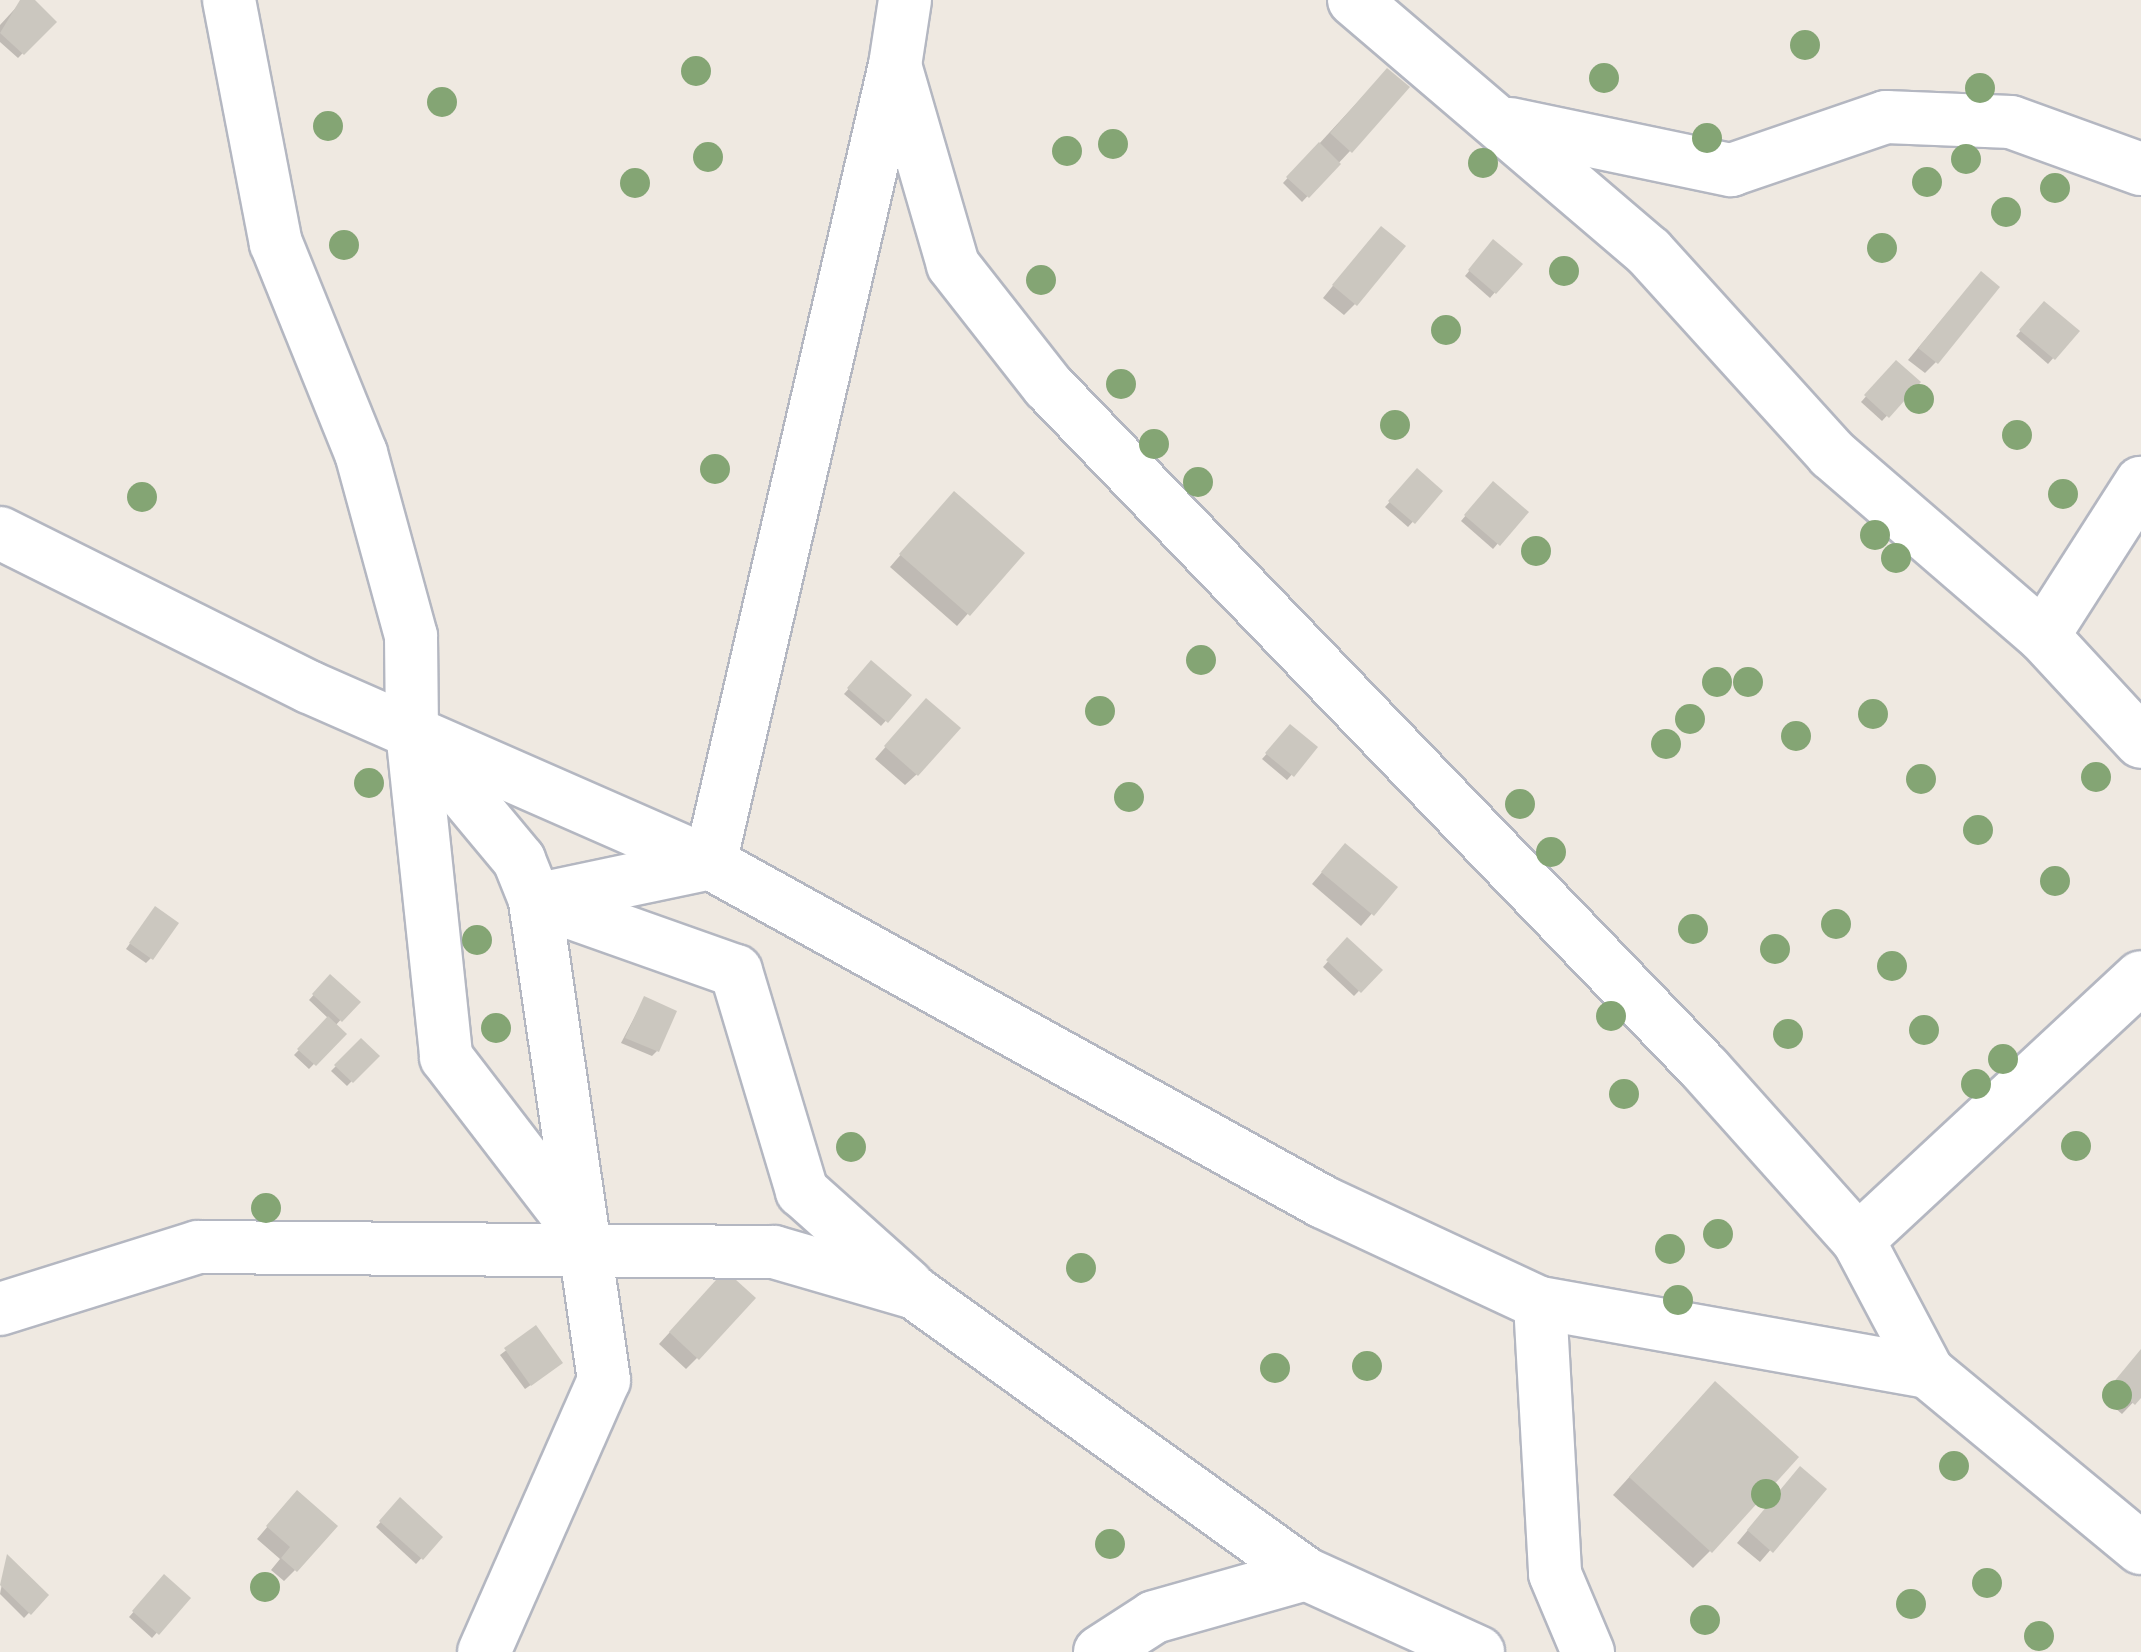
<!DOCTYPE html>
<html>
<head>
<meta charset="utf-8">
<style>
  body { margin:0 }
  #map { position:relative; width:2141px; height:1652px; overflow:hidden; background:#efe9e1; font-family:Overpass,sans-serif }
  div>[style] { position:absolute }
  [style*='--x'] { left:calc(var(--x)*1px); top:calc(var(--y)*1px); width:calc(var(--w)*1px); rotate:calc(var(--a)*1deg) }
  .shadow>* { inset:0; background:#0003 }
  .building>* { inset:0; background:#cbc7bf }
  .roads { filter:drop-shadow(2px 0 #b4b7c1) drop-shadow(-2px 0 #b4b7c1) drop-shadow(0 2px #b4b7c1) drop-shadow(0 -2px #b4b7c1) }
  .street>* { height:52px; margin:-26px; padding:0 26px; transform-origin:26px; border-radius:26px; background:#fff }
  .trees>* { width:30px; height:30px; margin:-15px; border-radius:50%; background:#84a574 }
  span { translate:-50% -50%; white-space:nowrap; text-align:center; line-height:1.15; -webkit-text-stroke:10px #fff; paint-order:stroke }
</style>
</head>
<body>
<div id="map">
  <div class="shadow">
    <div style="clip-path:polygon(23px 0,53px 22px,18px 58px,0 42px,0 25px)"></div>
    <div style="clip-path:polygon(1376px 82px,1350px 151px,1302px 202px,1283px 183px)"></div>
    <div style="clip-path:polygon(1370px 240px,1355px 304px,1344px 315px,1323px 298px)"></div>
    <div style="clip-path:polygon(1489px 247px,1519px 264px,1490px 298px,1465px 276px)"></div>
    <div style="clip-path:polygon(1970px 286px,1936px 362px,1925px 373px,1908px 360px)"></div>
    <div style="clip-path:polygon(2045px 304px,2077px 331px,2048px 364px,2016px 336px)"></div>
    <div style="clip-path:polygon(1896px 363px,1917px 383px,1882px 421px,1861px 402px)"></div>
    <div style="clip-path:polygon(1417px 472px,1440px 492px,1408px 527px,1385px 507px)"></div>
    <div style="clip-path:polygon(1493px 484px,1525px 512px,1493px 549px,1461px 521px)"></div>
    <div style="clip-path:polygon(943px 506px,1021px 553px,957px 626px,890px 567px)"></div>
    <div style="clip-path:polygon(872px 663px,909px 695px,881px 726px,844px 694px)"></div>
    <div style="clip-path:polygon(916px 712px,917px 774px,905px 785px,875px 759px)"></div>
    <div style="clip-path:polygon(1291px 727px,1315px 748px,1287px 780px,1262px 759px)"></div>
    <div style="clip-path:polygon(1334px 858px,1394px 888px,1361px 926px,1312px 884px)"></div>
    <div style="clip-path:polygon(151px 914px,151px 958px,146px 963px,126px 949px)"></div>
    <div style="clip-path:polygon(1347px 940px,1379px 970px,1354px 996px,1323px 967px)"></div>
    <div style="clip-path:polygon(330px 977px,357px 1002px,335px 1026px,343px 1034px,309px 1069px,294px 1055px,329px 1019px,309px 1000px)"></div>
    <div style="clip-path:polygon(644px 999px,657px 1051px,652px 1056px,621px 1043px)"></div>
    <div style="clip-path:polygon(361px 1041px,376px 1056px,347px 1086px,331px 1071px)"></div>
    <div style="clip-path:polygon(714px 1284px,697px 1358px,686px 1369px,659px 1344px)"></div>
    <div style="clip-path:polygon(535px 1328px,555px 1368px,525px 1389px,500px 1355px)"></div>
    <div style="clip-path:polygon(2141px 1351px,2141px 1394px,2122px 1414px,2102px 1397px)"></div>
    <div style="clip-path:polygon(1698px 1401px,1710px 1551px,1693px 1568px,1613px 1495px)"></div>
    <div style="clip-path:polygon(1789px 1481px,1823px 1489px,1760px 1562px,1737px 1543px)"></div>
    <div style="clip-path:polygon(400px 1501px,440px 1538px,416px 1564px,376px 1527px)"></div>
    <div style="clip-path:polygon(286px 1505px,295px 1570px,284px 1581px,271px 1570px,280px 1559px,257px 1539px)"></div>
    <div style="clip-path:polygon(7px 1558px,46px 1595px,24px 1618px,0 1594px)"></div>
    <div style="clip-path:polygon(164px 1578px,187px 1599px,152px 1638px,129px 1617px)"></div>
  </div>
  <div class="building">
    <div style="clip-path:polygon(20px 0,35px 0,57px 22px,24px 55px,0 33px)"></div>
    <div style="clip-path:polygon(1387px 68px,1410px 87px,1352px 153px,1330px 133px)"></div>
    <div style="clip-path:polygon(1319px 142px,1341px 164px,1309px 198px,1286px 177px)"></div>
    <div style="clip-path:polygon(1381px 226px,1406px 246px,1357px 306px,1332px 285px)"></div>
    <div style="clip-path:polygon(1493px 239px,1523px 264px,1496px 294px,1468px 270px)"></div>
    <div style="clip-path:polygon(1981px 271px,2000px 287px,1938px 364px,1918px 348px)"></div>
    <div style="clip-path:polygon(2044px 301px,2080px 331px,2055px 360px,2019px 330px)"></div>
    <div style="clip-path:polygon(1896px 360px,1921px 382px,1889px 418px,1864px 395px)"></div>
    <div style="clip-path:polygon(1417px 468px,1443px 491px,1415px 524px,1388px 501px)"></div>
    <div style="clip-path:polygon(1493px 481px,1529px 512px,1500px 546px,1464px 515px)"></div>
    <div style="clip-path:polygon(954px 491px,1025px 553px,970px 616px,899px 554px)"></div>
    <div style="clip-path:polygon(871px 660px,912px 695px,888px 723px,847px 688px)"></div>
    <div style="clip-path:polygon(926px 698px,961px 728px,918px 776px,884px 746px)"></div>
    <div style="clip-path:polygon(1290px 724px,1318px 747px,1294px 777px,1265px 753px)"></div>
    <div style="clip-path:polygon(1345px 843px,1398px 887px,1374px 916px,1321px 872px)"></div>
    <div style="clip-path:polygon(155px 906px,179px 923px,153px 960px,129px 943px)"></div>
    <div style="clip-path:polygon(1347px 937px,1383px 970px,1361px 993px,1326px 960px)"></div>
    <div style="clip-path:polygon(330px 974px,361px 1002px,342px 1022px,312px 994px)"></div>
    <div style="clip-path:polygon(644px 996px,677px 1011px,659px 1052px,625px 1038px)"></div>
    <div style="clip-path:polygon(328px 1016px,347px 1034px,316px 1066px,297px 1049px)"></div>
    <div style="clip-path:polygon(361px 1038px,380px 1056px,353px 1083px,334px 1065px)"></div>
    <div style="clip-path:polygon(725px 1270px,756px 1298px,699px 1360px,669px 1332px)"></div>
    <div style="clip-path:polygon(536px 1325px,563px 1363px,531px 1386px,504px 1348px)"></div>
    <div style="clip-path:polygon(2141px 1349px,2141px 1398px,2135px 1405px,2112px 1384px)"></div>
    <div style="clip-path:polygon(1715px 1381px,1799px 1457px,1712px 1553px,1629px 1477px)"></div>
    <div style="clip-path:polygon(1800px 1466px,1827px 1489px,1773px 1553px,1747px 1530px)"></div>
    <div style="clip-path:polygon(297px 1490px,338px 1526px,297px 1572px,281px 1558px,290px 1547px,266px 1526px)"></div>
    <div style="clip-path:polygon(400px 1497px,443px 1537px,423px 1560px,379px 1521px)"></div>
    <div style="clip-path:polygon(7px 1554px,49px 1595px,31px 1615px,0 1585px)"></div>
    <div style="clip-path:polygon(164px 1574px,191px 1598px,159px 1635px,132px 1611px)"></div>
  </div>
  <div class="roads">
    <div class="street">
      <div style="--x:229;--y:0;--w:248;--a:79.1"></div>
      <div style="--x:276;--y:243;--w:227;--a:68"></div>
      <div style="--x:361;--y:453;--w:190;--a:74.7"></div>
      <div style="--x:411;--y:636;--w:95;--a:89.4"></div>
      <div style="--x:412;--y:731;--w:328;--a:84"></div>
      <div style="--x:446;--y:1057;--w:232;--a:52.5"></div>
      <div style="--x:905;--y:0;--w:66;--a:98.7"></div>
      <div style="--x:895;--y:65;--w:208;--a:73.8"></div>
      <div style="--x:953;--y:265;--w:154;--a:51.9"></div>
      <div style="--x:1048;--y:386;--w:948;--a:46.11"></div>
      <div style="--x:1705;--y:1069;--w:229;--a:48.2"></div>
      <div style="--x:1858;--y:1240;--w:149;--a:62.1"></div>
      <div style="--x:1928;--y:1372;--w:276;--a:39.6"></div>
      <div style="--x:1354;--y:0;--w:388;--a:40.5"></div>
      <div style="--x:1649;--y:252;--w:273;--a:47.8"></div>
      <div style="--x:1832;--y:454;--w:279;--a:40.8"></div>
      <div style="--x:2043;--y:636;--w:144;--a:47.2"></div>
      <div style="--x:1510;--y:124;--w:226;--a:11.8"></div>
      <div style="--x:1731;--y:170;--w:164;--a:-18.9"></div>
      <div style="--x:1886;--y:117;--w:125;--a:2.3"></div>
      <div style="--x:2011;--y:122;--w:138;--a:19.9"></div>
      <div style="--x:0;--y:533;--w:345;--a:26.5"></div>
      <div style="--x:309;--y:687;--w:438;--a:23.7"></div>
      <div style="--x:710;--y:863;--w:700;--a:28.94"></div>
      <div style="--x:1323;--y:1202;--w:239;--a:25"></div>
      <div style="--x:1540;--y:1303;--w:394;--a:10.1"></div>
      <div style="--x:2043;--y:636;--w:182;--a:-57.4"></div>
      <div style="--x:420;--y:741;--w:155;--a:50.2"></div>
      <div style="--x:519;--y:860;--w:43;--a:68.2"></div>
      <div style="--x:535;--y:900;--w:213;--a:19.5"></div>
      <div style="--x:736;--y:971;--w:230;--a:73.3"></div>
      <div style="--x:802;--y:1191;--w:141;--a:41.8"></div>
      <div style="--x:1858;--y:1240;--w:386;--a:-42.9"></div>
      <div style="--x:1540;--y:1303;--w:271;--a:86.8"></div>
      <div style="--x:1555;--y:1574;--w:85;--a:67.1"></div>
      <div style="--x:0;--y:1309;--w:207;--a:-17.4"></div>
      <div style="--x:198;--y:1247;--w:576;--a:0.5"></div>
      <div style="--x:774;--y:1252;--w:147;--a:16.2"></div>
      <div style="--x:915;--y:1293;--w:481;--a:35.7"></div>
      <div style="--x:1306;--y:1574;--w:189;--a:24.4"></div>
      <div style="--x:484;--y:1652;--w:297;--a:-66.2"></div>
      <div style="--x:604;--y:1380;--w:485;--a:-98.2"></div>
      <div style="--x:535;--y:900;--w:179;--a:-11.9"></div>
      <div style="--x:710;--y:863;--w:819;--a:-76.95"></div>
      <div style="--x:1100;--y:1652;--w:64;--a:-32.9"></div>
      <div style="--x:1154;--y:1617;--w:158;--a:-15.8"></div>
    </div>
  </div>
  <div class="trees">
    <div style="left:1805px;top:45px"></div>
    <div style="left:696px;top:71px"></div>
    <div style="left:1604px;top:78px"></div>
    <div style="left:1980px;top:88px"></div>
    <div style="left:442px;top:102px"></div>
    <div style="left:328px;top:126px"></div>
    <div style="left:1707px;top:138px"></div>
    <div style="left:1113px;top:144px"></div>
    <div style="left:1067px;top:151px"></div>
    <div style="left:708px;top:157px"></div>
    <div style="left:1966px;top:159px"></div>
    <div style="left:1483px;top:163px"></div>
    <div style="left:1927px;top:182px"></div>
    <div style="left:635px;top:183px"></div>
    <div style="left:2055px;top:188px"></div>
    <div style="left:2006px;top:212px"></div>
    <div style="left:344px;top:245px"></div>
    <div style="left:1882px;top:248px"></div>
    <div style="left:1564px;top:271px"></div>
    <div style="left:1041px;top:280px"></div>
    <div style="left:1446px;top:330px"></div>
    <div style="left:1121px;top:384px"></div>
    <div style="left:1919px;top:399px"></div>
    <div style="left:1395px;top:425px"></div>
    <div style="left:2017px;top:435px"></div>
    <div style="left:1154px;top:444px"></div>
    <div style="left:715px;top:469px"></div>
    <div style="left:1198px;top:482px"></div>
    <div style="left:2063px;top:494px"></div>
    <div style="left:142px;top:497px"></div>
    <div style="left:1875px;top:535px"></div>
    <div style="left:1536px;top:551px"></div>
    <div style="left:1896px;top:558px"></div>
    <div style="left:1201px;top:660px"></div>
    <div style="left:1717px;top:682px"></div>
    <div style="left:1748px;top:682px"></div>
    <div style="left:1100px;top:711px"></div>
    <div style="left:1873px;top:714px"></div>
    <div style="left:1690px;top:719px"></div>
    <div style="left:1796px;top:736px"></div>
    <div style="left:1666px;top:744px"></div>
    <div style="left:2096px;top:777px"></div>
    <div style="left:1921px;top:779px"></div>
    <div style="left:369px;top:783px"></div>
    <div style="left:1129px;top:797px"></div>
    <div style="left:1520px;top:804px"></div>
    <div style="left:1978px;top:830px"></div>
    <div style="left:1551px;top:852px"></div>
    <div style="left:2055px;top:881px"></div>
    <div style="left:1836px;top:924px"></div>
    <div style="left:1693px;top:929px"></div>
    <div style="left:477px;top:940px"></div>
    <div style="left:1775px;top:949px"></div>
    <div style="left:1892px;top:966px"></div>
    <div style="left:1611px;top:1016px"></div>
    <div style="left:496px;top:1028px"></div>
    <div style="left:1924px;top:1030px"></div>
    <div style="left:1788px;top:1034px"></div>
    <div style="left:2003px;top:1059px"></div>
    <div style="left:1976px;top:1084px"></div>
    <div style="left:1624px;top:1094px"></div>
    <div style="left:2076px;top:1146px"></div>
    <div style="left:851px;top:1147px"></div>
    <div style="left:266px;top:1208px"></div>
    <div style="left:1718px;top:1234px"></div>
    <div style="left:1670px;top:1249px"></div>
    <div style="left:1081px;top:1268px"></div>
    <div style="left:1678px;top:1300px"></div>
    <div style="left:1367px;top:1366px"></div>
    <div style="left:1275px;top:1368px"></div>
    <div style="left:2117px;top:1395px"></div>
    <div style="left:1954px;top:1466px"></div>
    <div style="left:1766px;top:1494px"></div>
    <div style="left:1110px;top:1544px"></div>
    <div style="left:1987px;top:1583px"></div>
    <div style="left:265px;top:1587px"></div>
    <div style="left:1911px;top:1604px"></div>
    <div style="left:1705px;top:1620px"></div>
    <div style="left:2039px;top:1636px"></div>
  </div>
</div>
</body>
</html>
